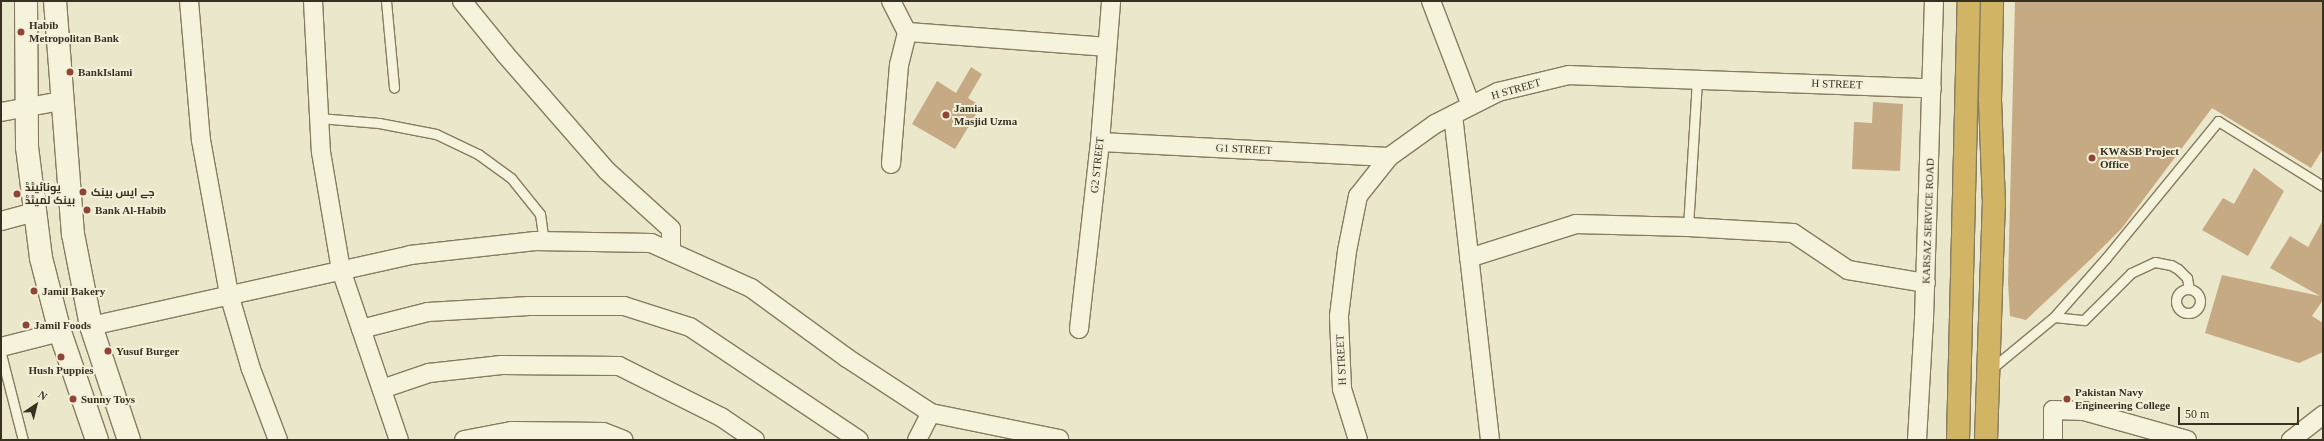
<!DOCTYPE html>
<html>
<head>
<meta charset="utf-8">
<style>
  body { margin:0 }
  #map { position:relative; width:2324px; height:441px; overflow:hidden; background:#ebe7ca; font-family:"Times New Roman",Cairo,serif }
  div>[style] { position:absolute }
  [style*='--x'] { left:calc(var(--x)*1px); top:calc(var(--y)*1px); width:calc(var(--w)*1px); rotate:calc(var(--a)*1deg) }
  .building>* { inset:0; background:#c6aa84 }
  .roads { filter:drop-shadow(1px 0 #867b60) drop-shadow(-1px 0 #867b60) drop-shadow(0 1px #867b60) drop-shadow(0 -1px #867b60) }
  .lane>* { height:9px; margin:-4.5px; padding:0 4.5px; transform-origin:4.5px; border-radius:4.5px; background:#f6f3dd }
  .lane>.ring { margin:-4.5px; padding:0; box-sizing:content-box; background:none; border:9px solid #f6f3dd; border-radius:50% }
  .street>* { height:18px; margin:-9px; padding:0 9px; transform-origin:9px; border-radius:9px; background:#f6f3dd }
  .secondary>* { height:22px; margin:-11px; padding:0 11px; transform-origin:11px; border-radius:11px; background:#f6f3dd }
  .highway>* { height:22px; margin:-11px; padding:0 11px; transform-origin:11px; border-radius:11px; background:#d1b464 }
  .dots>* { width:11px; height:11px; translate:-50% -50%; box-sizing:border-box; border:2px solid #f3f0d9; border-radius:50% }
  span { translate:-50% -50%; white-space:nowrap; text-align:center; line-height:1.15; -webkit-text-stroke:4px #f3f0d9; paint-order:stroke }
  .poi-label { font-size:11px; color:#383122; font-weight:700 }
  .left { translate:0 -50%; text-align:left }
  .street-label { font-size:11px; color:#383122 }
  .frame { position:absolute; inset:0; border:2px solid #383122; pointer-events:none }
  .north { position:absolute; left:16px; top:385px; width:40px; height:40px; -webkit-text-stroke:3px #f3f0d9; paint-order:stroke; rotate:35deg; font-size:11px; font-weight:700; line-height:16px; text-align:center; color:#383122 }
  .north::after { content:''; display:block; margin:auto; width:14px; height:18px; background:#383122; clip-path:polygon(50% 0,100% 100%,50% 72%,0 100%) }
  .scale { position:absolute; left:2178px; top:407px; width:121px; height:18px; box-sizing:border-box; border:2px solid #383122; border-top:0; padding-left:5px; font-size:12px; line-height:14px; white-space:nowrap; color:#383122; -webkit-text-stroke:3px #f3f0d9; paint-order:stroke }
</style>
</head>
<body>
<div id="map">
  <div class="building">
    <div style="clip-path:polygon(2015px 1px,2323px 1px,2323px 149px,2311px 168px,2212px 108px,2122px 228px,2092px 258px,2026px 320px,2010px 316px,2008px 283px)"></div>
    <div style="clip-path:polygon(971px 67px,982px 74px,968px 98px,981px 106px,955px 149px,912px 124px,937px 81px,956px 93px)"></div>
    <div style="clip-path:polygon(1873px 102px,1903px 104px,1900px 171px,1852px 169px,1854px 122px,1872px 123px)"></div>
    <div style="clip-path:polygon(2254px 168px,2284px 191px,2248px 256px,2202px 230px,2223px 198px,2234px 204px)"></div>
    <div style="clip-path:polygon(2323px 220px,2323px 300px,2312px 316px,2323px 323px,2323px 352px,2299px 363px,2205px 333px,2222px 275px,2320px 296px,2270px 268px,2290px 236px,2308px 247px)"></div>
  </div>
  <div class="roads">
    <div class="lane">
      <div style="--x:386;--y:1;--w:87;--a:84.7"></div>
      <div style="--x:319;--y:118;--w:60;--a:4.8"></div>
      <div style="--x:379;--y:123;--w:58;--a:10.9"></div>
      <div style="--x:436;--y:134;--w:47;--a:25.5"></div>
      <div style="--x:478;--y:154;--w:41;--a:36"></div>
      <div style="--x:511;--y:178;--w:46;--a:51.1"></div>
      <div style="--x:540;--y:214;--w:27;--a:82"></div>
      <div style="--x:1688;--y:227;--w:148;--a:-86.5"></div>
      <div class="ring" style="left:2176px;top:289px;width:15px;height:15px"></div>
      <div style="--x:2054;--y:317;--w:30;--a:6"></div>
      <div style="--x:2084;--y:320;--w:66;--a:-45"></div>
      <div style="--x:2131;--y:273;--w:26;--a:-25"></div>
      <div style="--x:2155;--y:262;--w:16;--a:11"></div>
      <div style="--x:2171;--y:265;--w:8;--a:30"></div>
      <div style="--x:2178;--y:269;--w:13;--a:45"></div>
      <div style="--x:2187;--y:278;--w:11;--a:80"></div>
      <div style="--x:1;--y:354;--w:89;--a:75.7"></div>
      <div style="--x:1991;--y:369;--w:82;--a:-39.5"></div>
      <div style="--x:2054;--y:317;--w:79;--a:-48.6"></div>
      <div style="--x:2106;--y:258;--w:177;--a:-50.7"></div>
      <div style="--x:2218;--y:121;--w:123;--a:31.8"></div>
    </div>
    <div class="street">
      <div style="--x:189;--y:1;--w:140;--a:85.1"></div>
      <div style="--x:201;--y:140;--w:157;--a:79.7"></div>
      <div style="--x:229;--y:294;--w:78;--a:73.7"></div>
      <div style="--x:251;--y:369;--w:76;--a:69.2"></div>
      <div style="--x:313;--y:1;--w:151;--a:87"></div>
      <div style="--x:321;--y:152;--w:120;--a:80.4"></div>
      <div style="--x:341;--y:270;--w:180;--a:71.2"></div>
      <div style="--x:462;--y:1;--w:68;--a:50.9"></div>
      <div style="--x:505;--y:54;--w:155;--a:48.9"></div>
      <div style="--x:607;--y:171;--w:86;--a:42.2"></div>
      <div style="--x:671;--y:229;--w:23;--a:90"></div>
      <div style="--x:891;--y:1;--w:35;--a:63"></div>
      <div style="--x:1431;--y:1;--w:112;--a:69.1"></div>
      <div style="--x:1;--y:112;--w:61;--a:-10.4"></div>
      <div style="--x:1453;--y:115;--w:327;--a:83.5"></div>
      <div style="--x:1100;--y:142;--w:289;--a:3"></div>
      <div style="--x:891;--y:164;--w:99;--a:-85.4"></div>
      <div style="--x:899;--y:65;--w:34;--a:-76"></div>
      <div style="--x:907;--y:32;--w:199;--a:4.3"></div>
      <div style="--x:1;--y:221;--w:34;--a:-15"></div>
      <div style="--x:1469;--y:258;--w:112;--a:-17.6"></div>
      <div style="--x:1576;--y:224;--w:112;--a:1.5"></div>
      <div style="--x:1688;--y:227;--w:105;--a:3.3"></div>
      <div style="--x:1793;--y:233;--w:66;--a:33.9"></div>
      <div style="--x:1848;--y:270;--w:79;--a:9.5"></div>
      <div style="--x:91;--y:326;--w:327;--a:-12.5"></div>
      <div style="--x:410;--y:255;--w:126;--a:-6.4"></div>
      <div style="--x:535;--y:241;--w:116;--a:1"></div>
      <div style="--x:651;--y:243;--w:110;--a:24.2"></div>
      <div style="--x:751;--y:288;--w:119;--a:36.1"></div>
      <div style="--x:847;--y:358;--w:100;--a:33.2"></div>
      <div style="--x:931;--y:413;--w:131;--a:11.5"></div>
      <div style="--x:361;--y:329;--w:69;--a:-14.2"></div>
      <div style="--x:428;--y:312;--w:101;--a:-3.4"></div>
      <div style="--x:529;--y:306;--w:95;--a:0"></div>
      <div style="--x:624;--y:306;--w:69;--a:17.7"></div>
      <div style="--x:690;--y:327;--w:203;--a:33.8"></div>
      <div style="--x:1079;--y:329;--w:188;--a:-83.6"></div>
      <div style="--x:1100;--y:142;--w:141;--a:-85.5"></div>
      <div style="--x:1;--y:347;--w:61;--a:-14.3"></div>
      <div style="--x:382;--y:389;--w:50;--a:-18.8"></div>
      <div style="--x:429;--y:373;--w:73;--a:-6.3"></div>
      <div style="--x:502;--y:365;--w:117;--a:0.5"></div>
      <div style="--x:619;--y:366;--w:114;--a:26.6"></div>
      <div style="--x:721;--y:417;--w:41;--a:34.1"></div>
      <div style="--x:464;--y:440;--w:48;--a:-10.8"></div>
      <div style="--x:511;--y:431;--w:92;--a:0.6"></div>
      <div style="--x:603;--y:432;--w:22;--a:21"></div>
      <div style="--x:917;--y:440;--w:30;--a:-63"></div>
      <div style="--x:1358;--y:440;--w:53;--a:-107.4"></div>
      <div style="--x:1342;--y:389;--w:73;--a:-92.4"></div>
      <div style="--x:1339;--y:316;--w:65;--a:-83"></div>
      <div style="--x:1347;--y:251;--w:56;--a:-78.7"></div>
      <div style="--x:1358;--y:196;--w:50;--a:-51.5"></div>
      <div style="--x:1389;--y:157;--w:57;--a:-35.7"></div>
      <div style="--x:1435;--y:124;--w:71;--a:-26.9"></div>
      <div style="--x:1498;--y:92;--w:73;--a:-13.5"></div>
      <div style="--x:1569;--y:75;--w:363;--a:2.1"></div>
      <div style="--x:1917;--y:440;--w:121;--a:-86.7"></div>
      <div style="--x:1924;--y:319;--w:318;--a:-88.2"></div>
      <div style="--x:2053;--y:440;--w:30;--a:-90"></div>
      <div style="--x:2053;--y:410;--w:31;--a:2"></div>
      <div style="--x:2084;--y:411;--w:107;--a:15.7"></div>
      <div style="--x:2291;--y:440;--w:41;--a:-38"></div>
    </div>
    <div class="secondary">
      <div style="--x:26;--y:1;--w:146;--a:89.6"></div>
      <div style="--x:27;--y:147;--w:112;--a:82.8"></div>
      <div style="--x:41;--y:258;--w:76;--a:75.6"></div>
      <div style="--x:60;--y:332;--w:114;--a:71.1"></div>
      <div style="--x:55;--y:1;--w:234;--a:85.6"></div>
      <div style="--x:73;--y:234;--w:94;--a:78.9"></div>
      <div style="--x:91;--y:326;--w:120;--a:71.6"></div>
    </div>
    <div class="highway">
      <div style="--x:1958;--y:440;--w:439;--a:-88.6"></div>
      <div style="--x:1986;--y:440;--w:236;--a:-88.1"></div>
      <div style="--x:1994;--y:204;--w:104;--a:-92.2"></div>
      <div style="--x:1990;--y:100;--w:99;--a:-88.8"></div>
    </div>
  </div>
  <div class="dots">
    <div style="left:21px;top:32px;background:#904435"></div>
    <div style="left:70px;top:72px;background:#904435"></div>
    <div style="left:946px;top:115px;background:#904435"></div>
    <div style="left:2092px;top:158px;background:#904435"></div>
    <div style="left:83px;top:192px;background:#904435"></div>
    <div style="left:17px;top:194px;background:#904435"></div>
    <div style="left:87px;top:210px;background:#904435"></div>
    <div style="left:34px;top:291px;background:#904435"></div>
    <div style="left:26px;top:325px;background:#904435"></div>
    <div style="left:108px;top:351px;background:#904435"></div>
    <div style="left:61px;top:357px;background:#904435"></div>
    <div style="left:73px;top:399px;background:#904435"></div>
    <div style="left:2067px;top:399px;background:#904435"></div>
  </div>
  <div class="poi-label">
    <span class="left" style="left:29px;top:32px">Habib<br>Metropolitan Bank</span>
    <span class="left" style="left:78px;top:72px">BankIslami</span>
    <span class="left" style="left:954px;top:115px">Jamia<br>Masjid Uzma</span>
    <span class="left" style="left:2100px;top:158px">KW&amp;SB Project<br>Office</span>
    <span class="left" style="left:25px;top:194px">یونائیٹڈ<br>بینک لمیٹڈ</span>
    <span class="left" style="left:91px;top:192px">جے ایس بینک</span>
    <span class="left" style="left:95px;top:210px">Bank Al-Habib</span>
    <span class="left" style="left:42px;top:291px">Jamil Bakery</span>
    <span class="left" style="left:34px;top:325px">Jamil Foods</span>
    <span class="left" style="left:116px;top:351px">Yusuf Burger</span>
    <span style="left:61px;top:370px">Hush Puppies</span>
    <span class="left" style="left:2075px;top:399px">Pakistan Navy<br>Engineering College</span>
    <span class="left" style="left:81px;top:399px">Sunny Toys</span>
  </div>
  <div class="street-label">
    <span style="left:1837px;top:84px;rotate:2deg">H STREET</span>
    <span style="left:1516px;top:89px;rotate:-16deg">H STREET</span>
    <span style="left:1244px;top:149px;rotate:3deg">G1 STREET</span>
    <span style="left:1097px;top:165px;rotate:-84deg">G2 STREET</span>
    <span style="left:1928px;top:221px;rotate:-88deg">KARSAZ SERVICE ROAD</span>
    <span style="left:1341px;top:360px;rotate:-93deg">H STREET</span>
  </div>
  <div class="frame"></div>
  <div class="north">N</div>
  <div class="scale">50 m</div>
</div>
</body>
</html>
